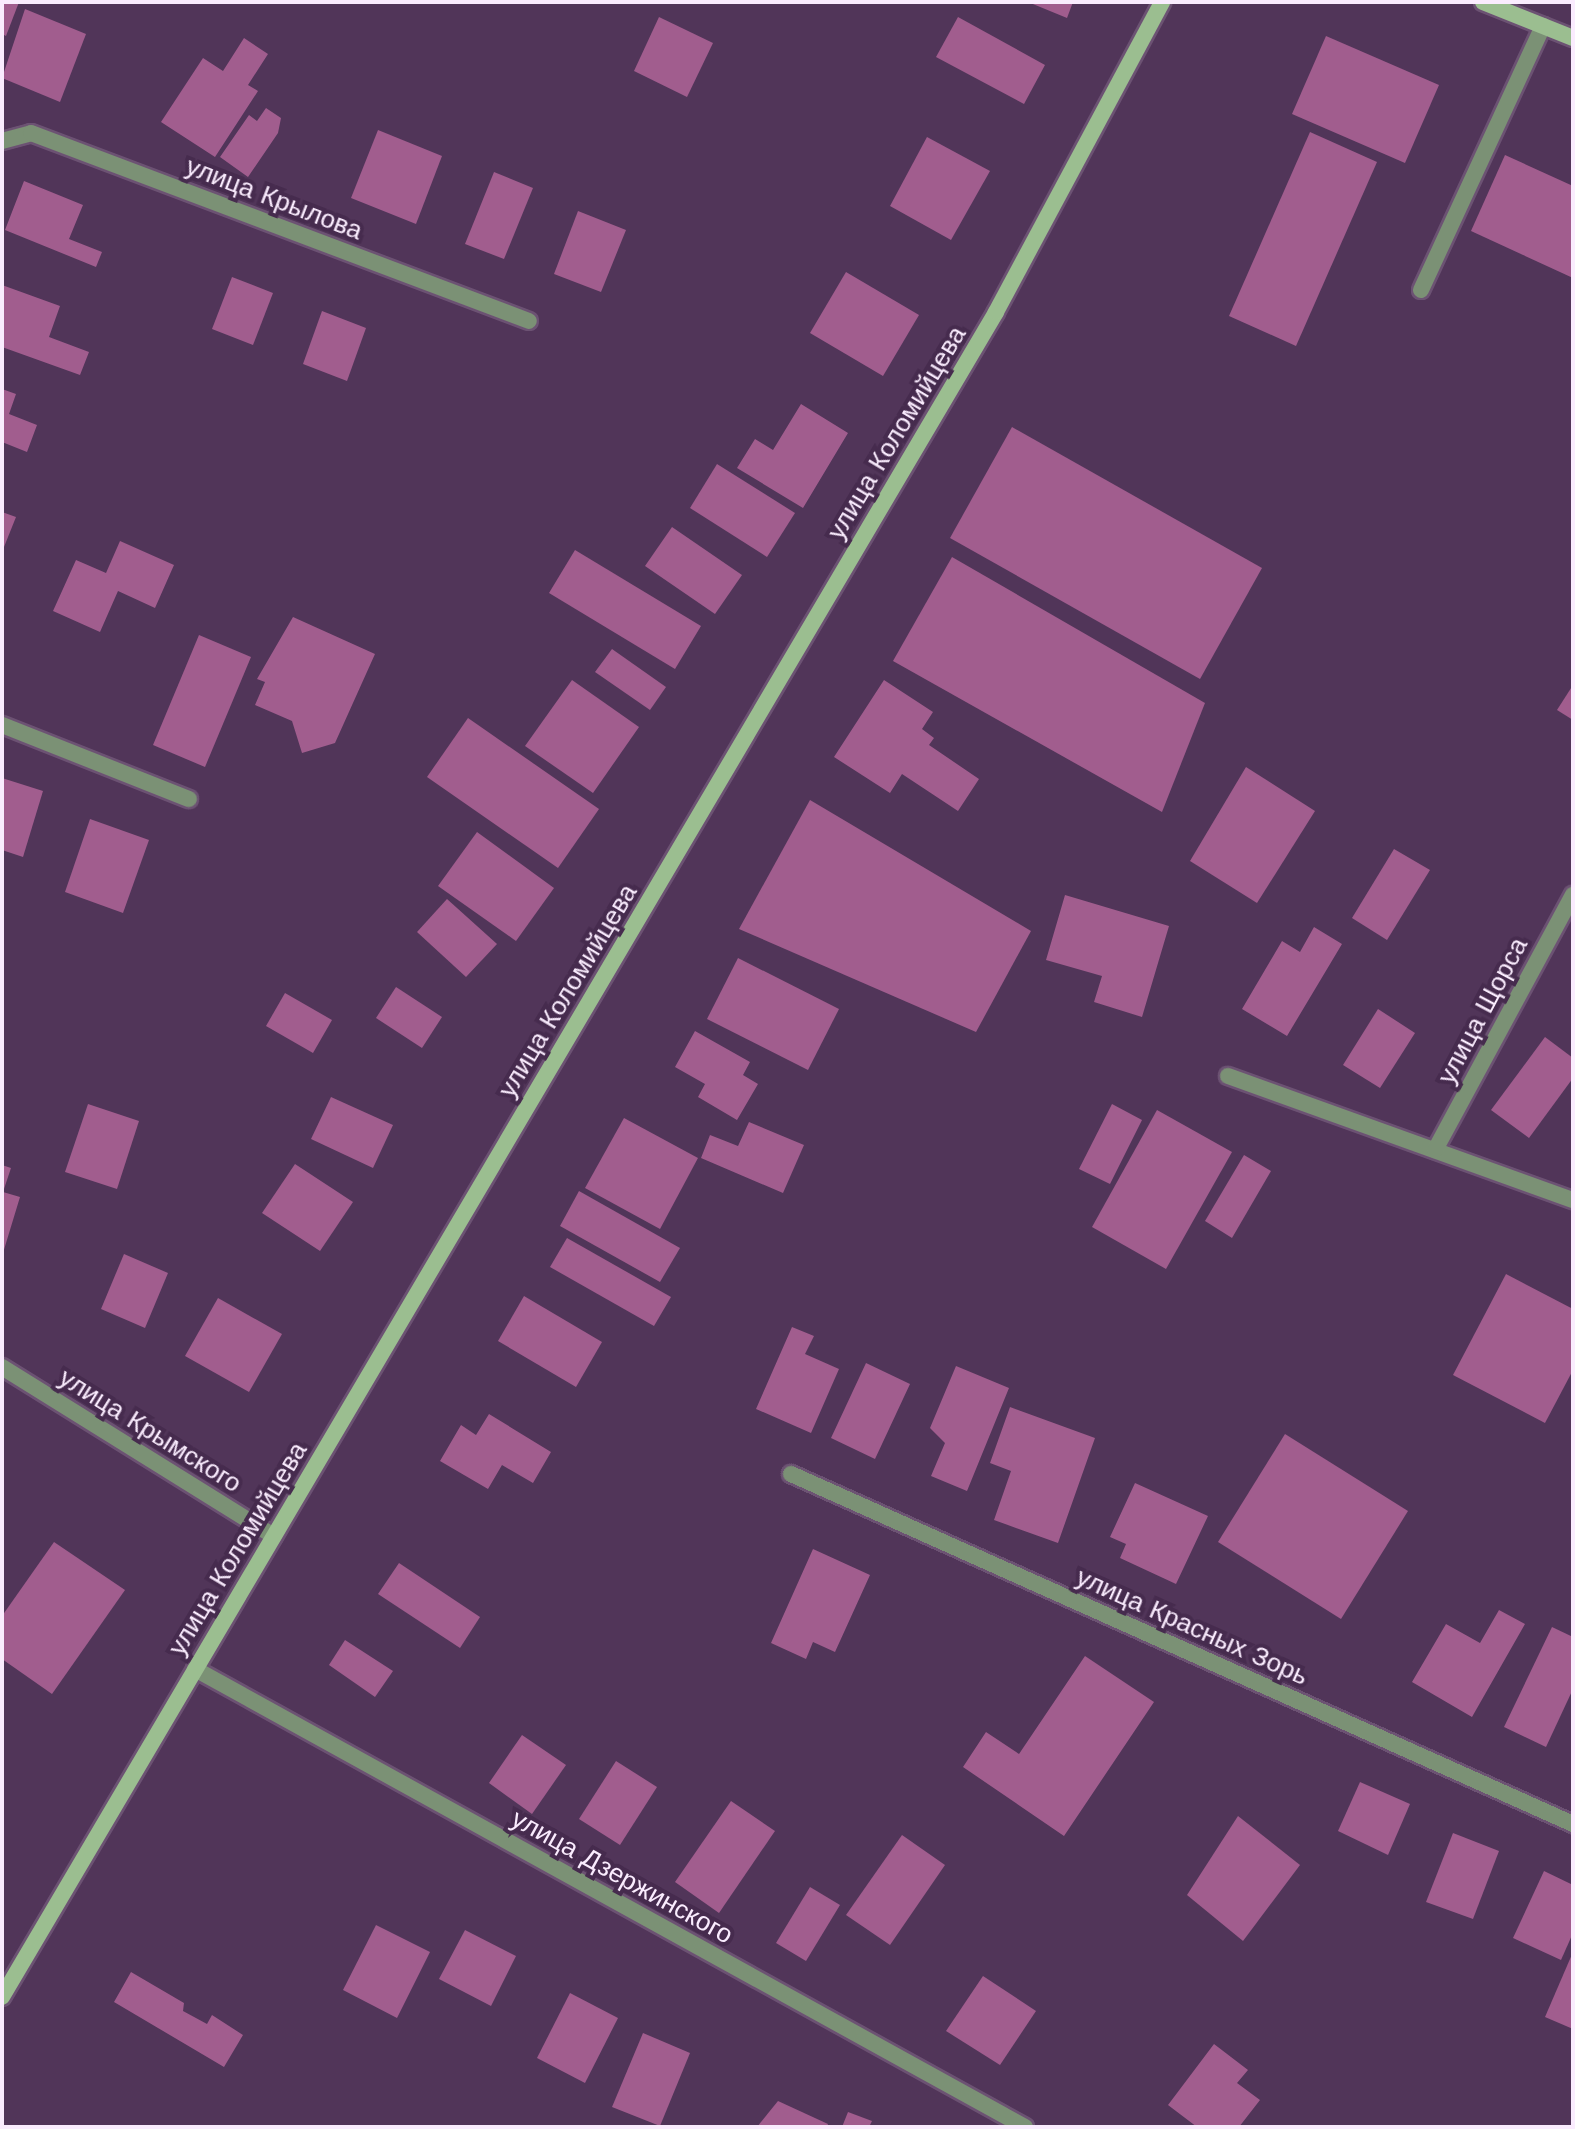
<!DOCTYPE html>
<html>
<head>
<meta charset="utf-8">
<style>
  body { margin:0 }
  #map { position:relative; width:1575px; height:2129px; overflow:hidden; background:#513559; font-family:"Work Sans",sans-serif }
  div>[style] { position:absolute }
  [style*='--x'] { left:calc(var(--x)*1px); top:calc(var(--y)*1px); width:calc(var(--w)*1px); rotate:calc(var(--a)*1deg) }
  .building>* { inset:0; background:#a15d8e }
  .roads { filter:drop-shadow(2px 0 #6c5273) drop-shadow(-2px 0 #6c5273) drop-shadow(0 2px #6c5273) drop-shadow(0 -2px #6c5273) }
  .service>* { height:16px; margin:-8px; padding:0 8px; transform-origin:8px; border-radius:8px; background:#7b9175 }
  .minor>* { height:16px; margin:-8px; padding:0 8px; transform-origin:8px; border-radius:8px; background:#7b9175 }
  .secondary>* { height:16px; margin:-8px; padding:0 8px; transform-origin:8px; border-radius:8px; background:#9bbe90 }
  span { translate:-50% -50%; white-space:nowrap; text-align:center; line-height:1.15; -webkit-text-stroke:8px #462b4e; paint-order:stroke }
  .street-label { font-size:26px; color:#faecfe }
  .frame { position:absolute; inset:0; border:4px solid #faecfe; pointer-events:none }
</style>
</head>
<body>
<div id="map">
  <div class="building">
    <div style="clip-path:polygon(2px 2px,19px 2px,6px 36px,2px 34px)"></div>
    <div style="clip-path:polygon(1028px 2px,1073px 2px,1067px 18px)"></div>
    <div style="clip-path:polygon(25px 9px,86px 34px,60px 102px,2px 78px)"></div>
    <div style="clip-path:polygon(659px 17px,713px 43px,687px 97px,634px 71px)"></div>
    <div style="clip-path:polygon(958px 17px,1045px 65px,1024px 104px,936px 57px)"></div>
    <div style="clip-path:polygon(1326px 36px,1439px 85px,1405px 163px,1292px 114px)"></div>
    <div style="clip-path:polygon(244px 38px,268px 54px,248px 85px,258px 91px,215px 157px,161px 122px,203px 58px,223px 71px)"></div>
    <div style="clip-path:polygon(266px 108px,281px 118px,278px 133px,248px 177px,220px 157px,249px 115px,257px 121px)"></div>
    <div style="clip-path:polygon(378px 130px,442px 156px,416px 224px,351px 198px)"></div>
    <div style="clip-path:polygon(1310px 132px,1377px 162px,1296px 346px,1229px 316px)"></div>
    <div style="clip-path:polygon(927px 137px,990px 171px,951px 240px,890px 206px)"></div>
    <div style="clip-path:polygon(1505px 155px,1573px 186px,1573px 278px,1471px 231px)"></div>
    <div style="clip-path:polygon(494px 172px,533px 188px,504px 259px,465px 244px)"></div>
    <div style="clip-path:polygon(24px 181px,83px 205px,69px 239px,102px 252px,96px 267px,5px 230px)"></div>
    <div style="clip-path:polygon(578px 211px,626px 230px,601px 292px,554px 274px)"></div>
    <div style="clip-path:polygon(846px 272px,919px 315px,883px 376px,810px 333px)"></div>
    <div style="clip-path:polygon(232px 277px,273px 293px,253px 345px,212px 329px)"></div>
    <div style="clip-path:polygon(2px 285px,60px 306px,49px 337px,89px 352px,80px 375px,2px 347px)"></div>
    <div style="clip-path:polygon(322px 311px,366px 328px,347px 381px,303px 364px)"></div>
    <div style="clip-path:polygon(2px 389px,16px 394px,9px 414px,37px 425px,27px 452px,2px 442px)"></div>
    <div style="clip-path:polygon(801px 404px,848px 433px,803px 508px,737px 468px,755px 439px,773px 450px)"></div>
    <div style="clip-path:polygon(1012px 427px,1262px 568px,1200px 679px,950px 538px)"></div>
    <div style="clip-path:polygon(717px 464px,795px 513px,767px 557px,690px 508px)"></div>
    <div style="clip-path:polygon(2px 512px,16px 517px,2px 552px)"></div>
    <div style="clip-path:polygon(672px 527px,742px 575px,715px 614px,645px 566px)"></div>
    <div style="clip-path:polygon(120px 541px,174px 565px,155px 608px,118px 591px,100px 632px,53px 611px,76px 560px,106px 573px)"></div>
    <div style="clip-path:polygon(575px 550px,701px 626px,675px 669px,549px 593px)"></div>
    <div style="clip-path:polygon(952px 557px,1205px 703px,1162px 812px,893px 661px)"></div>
    <div style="clip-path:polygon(293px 617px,375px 654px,335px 743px,302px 753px,292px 721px,255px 705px,265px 682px,257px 679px)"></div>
    <div style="clip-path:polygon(199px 635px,251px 657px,205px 767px,153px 745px)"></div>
    <div style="clip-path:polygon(612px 649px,666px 687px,650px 710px,595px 672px)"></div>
    <div style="clip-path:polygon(572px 680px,639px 727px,593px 793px,525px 746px)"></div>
    <div style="clip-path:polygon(884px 680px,933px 712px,922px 729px,934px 738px,929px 745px,979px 779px,958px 811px,902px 774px,890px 793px,834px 757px)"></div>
    <div style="clip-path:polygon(1573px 685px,1573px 720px,1557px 710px)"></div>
    <div style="clip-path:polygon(468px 718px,599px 809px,558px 868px,427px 777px)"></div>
    <div style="clip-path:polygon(1246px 767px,1315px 811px,1257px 903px,1190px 861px)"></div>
    <div style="clip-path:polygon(2px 778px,43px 791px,23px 857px,2px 850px)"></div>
    <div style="clip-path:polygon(810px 800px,1031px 931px,976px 1032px,739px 929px)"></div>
    <div style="clip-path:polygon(90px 819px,149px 840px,123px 913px,65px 892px)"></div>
    <div style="clip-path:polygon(477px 832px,554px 888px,516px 941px,438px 886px)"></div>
    <div style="clip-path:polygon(1394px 849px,1430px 870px,1387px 940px,1352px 918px)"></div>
    <div style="clip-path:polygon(1065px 895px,1169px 926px,1142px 1017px,1094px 1002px,1102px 976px,1046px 960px)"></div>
    <div style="clip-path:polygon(447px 899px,497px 944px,466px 977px,417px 932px)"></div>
    <div style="clip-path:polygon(1314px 927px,1342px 944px,1287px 1036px,1242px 1009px,1282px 941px,1300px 952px)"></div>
    <div style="clip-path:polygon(738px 958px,839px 1009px,808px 1070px,707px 1019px)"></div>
    <div style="clip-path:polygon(396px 987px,442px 1017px,422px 1048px,376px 1018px)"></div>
    <div style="clip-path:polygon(285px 993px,332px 1020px,313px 1053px,266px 1026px)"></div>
    <div style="clip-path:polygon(1378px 1009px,1415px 1033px,1380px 1088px,1343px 1065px)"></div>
    <div style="clip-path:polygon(695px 1031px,750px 1062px,743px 1075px,758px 1084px,737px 1120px,698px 1097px,705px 1084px,675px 1067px)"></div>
    <div style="clip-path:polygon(1545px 1037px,1573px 1058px,1573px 1078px,1529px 1138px,1491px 1110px)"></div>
    <div style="clip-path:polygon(331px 1097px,393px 1125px,373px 1168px,311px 1139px)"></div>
    <div style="clip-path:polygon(88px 1104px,139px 1121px,117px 1189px,65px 1172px)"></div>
    <div style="clip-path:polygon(1112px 1104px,1142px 1120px,1110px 1184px,1079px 1169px)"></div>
    <div style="clip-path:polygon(1157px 1110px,1232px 1152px,1166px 1269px,1092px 1227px)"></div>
    <div style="clip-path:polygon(624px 1118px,698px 1158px,660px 1229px,585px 1188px)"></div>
    <div style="clip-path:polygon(749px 1122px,804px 1145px,783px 1193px,701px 1158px,710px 1135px,738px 1146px)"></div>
    <div style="clip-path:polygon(1244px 1155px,1271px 1171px,1232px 1238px,1205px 1221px)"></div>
    <div style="clip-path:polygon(295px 1164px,353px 1202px,320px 1251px,262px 1213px)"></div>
    <div style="clip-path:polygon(2px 1165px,11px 1168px,3px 1192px,20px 1197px,3px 1253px)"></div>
    <div style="clip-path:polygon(579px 1191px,680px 1248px,660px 1282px,560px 1226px)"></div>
    <div style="clip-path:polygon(567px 1238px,671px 1297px,654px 1326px,550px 1267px)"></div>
    <div style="clip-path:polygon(124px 1254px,168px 1273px,145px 1328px,101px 1309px)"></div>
    <div style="clip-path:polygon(1506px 1274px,1573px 1309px,1573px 1370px,1545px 1423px,1453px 1375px)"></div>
    <div style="clip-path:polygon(524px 1296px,602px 1342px,576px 1387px,498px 1341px)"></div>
    <div style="clip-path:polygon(218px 1298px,282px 1334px,249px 1392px,185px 1356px)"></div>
    <div style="clip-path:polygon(792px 1327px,814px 1336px,805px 1354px,839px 1369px,811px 1433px,756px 1409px)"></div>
    <div style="clip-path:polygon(866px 1363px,910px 1384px,875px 1459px,831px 1438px)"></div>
    <div style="clip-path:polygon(956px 1366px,1009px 1388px,967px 1491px,931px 1476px,945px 1443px,930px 1428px)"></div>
    <div style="clip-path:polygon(1010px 1407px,1095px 1438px,1058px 1543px,994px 1520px,1011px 1471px,990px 1463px)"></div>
    <div style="clip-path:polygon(489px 1414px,551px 1452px,533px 1483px,502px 1465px,488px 1489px,440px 1461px,461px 1425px,476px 1435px)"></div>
    <div style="clip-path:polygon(1285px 1434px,1408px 1511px,1341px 1619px,1218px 1542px)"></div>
    <div style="clip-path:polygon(1135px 1483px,1208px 1516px,1176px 1584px,1120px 1558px,1126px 1544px,1110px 1537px)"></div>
    <div style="clip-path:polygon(54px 1542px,125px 1590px,52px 1694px,2px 1659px,2px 1616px)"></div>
    <div style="clip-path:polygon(813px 1549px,870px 1575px,835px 1652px,813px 1642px,806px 1659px,771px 1643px)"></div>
    <div style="clip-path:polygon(399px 1563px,480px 1617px,460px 1648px,378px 1594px)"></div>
    <div style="clip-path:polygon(1499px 1610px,1525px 1624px,1472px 1717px,1412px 1682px,1446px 1624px,1480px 1643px)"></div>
    <div style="clip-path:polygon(1552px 1627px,1573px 1637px,1573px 1689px,1546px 1747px,1504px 1727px)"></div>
    <div style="clip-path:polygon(345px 1640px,393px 1671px,375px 1697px,329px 1665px)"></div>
    <div style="clip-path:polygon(1085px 1656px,1154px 1702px,1064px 1836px,963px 1767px,986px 1732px,1019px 1754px)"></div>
    <div style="clip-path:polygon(522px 1735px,566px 1765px,532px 1814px,489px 1783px)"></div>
    <div style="clip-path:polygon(616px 1761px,657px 1787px,620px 1845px,579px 1819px)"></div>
    <div style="clip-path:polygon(1360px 1782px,1410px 1804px,1388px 1855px,1338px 1831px)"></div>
    <div style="clip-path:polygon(731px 1801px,775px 1831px,719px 1913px,675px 1882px)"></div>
    <div style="clip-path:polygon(1238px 1816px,1300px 1865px,1243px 1941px,1187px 1895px)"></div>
    <div style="clip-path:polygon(1453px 1833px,1499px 1851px,1473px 1919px,1426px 1902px)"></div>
    <div style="clip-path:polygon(902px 1835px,945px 1865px,890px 1945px,846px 1915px)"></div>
    <div style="clip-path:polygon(1544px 1871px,1573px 1885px,1573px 1933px,1561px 1960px,1513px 1938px)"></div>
    <div style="clip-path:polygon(810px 1887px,840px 1905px,806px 1961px,776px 1943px)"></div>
    <div style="clip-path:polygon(376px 1925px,430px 1952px,397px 2018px,343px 1990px)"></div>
    <div style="clip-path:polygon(465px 1930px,516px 1956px,491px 2006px,439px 1979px)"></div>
    <div style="clip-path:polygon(1573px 1952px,1573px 2029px,1545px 2017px)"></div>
    <div style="clip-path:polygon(131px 1972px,184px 2003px,183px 2011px,207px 2024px,212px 2015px,243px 2035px,224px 2067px,114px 2002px)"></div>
    <div style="clip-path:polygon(983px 1976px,1036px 2011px,1000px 2065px,946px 2031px)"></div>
    <div style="clip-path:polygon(570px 1993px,618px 2018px,585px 2083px,537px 2058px)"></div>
    <div style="clip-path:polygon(643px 2033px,690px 2053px,660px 2126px,612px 2107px)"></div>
    <div style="clip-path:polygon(1214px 2044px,1248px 2070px,1237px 2083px,1260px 2100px,1239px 2127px,1197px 2127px,1168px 2105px)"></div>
    <div style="clip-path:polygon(778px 2101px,828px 2124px,827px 2127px,757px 2127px)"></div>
    <div style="clip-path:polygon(848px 2112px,872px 2121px,869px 2127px,842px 2127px)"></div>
  </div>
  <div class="roads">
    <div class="service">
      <div style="--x:1421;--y:290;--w:291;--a:-65.2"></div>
    </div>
    <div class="minor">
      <div style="--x:2;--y:141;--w:30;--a:-15"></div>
      <div style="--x:31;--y:133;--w:532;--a:20.68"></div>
      <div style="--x:2;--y:725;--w:201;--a:21.6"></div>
      <div style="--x:1228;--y:1076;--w:367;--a:19.8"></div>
      <div style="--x:1435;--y:1150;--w:290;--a:-61.6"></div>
      <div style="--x:2;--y:1367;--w:320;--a:31.9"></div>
      <div style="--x:791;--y:1474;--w:857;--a:24.11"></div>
      <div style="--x:195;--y:1669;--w:948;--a:28.89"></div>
    </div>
    <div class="secondary">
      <div style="--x:1483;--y:2;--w:97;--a:21.8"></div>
      <div style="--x:2;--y:1997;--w:1956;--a:-59.46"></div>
      <div style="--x:996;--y:312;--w:352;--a:-61.8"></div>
    </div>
  </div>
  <div class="street-label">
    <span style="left:274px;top:199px;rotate:21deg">улица Крылова</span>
    <span style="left:897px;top:433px;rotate:-59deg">улица Коломийцева</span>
    <span style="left:568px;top:991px;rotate:-59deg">улица Коломийцева</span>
    <span style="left:1483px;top:1011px;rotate:-62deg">улица Щорса</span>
    <span style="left:150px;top:1431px;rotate:32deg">улица Крымского</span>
    <span style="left:238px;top:1549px;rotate:-59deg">улица Коломийцева</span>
    <span style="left:1192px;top:1627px;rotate:24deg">улица Красных Зорь</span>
    <span style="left:622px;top:1877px;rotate:29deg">улица Дзержинского</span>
  </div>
  <div class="frame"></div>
</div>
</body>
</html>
